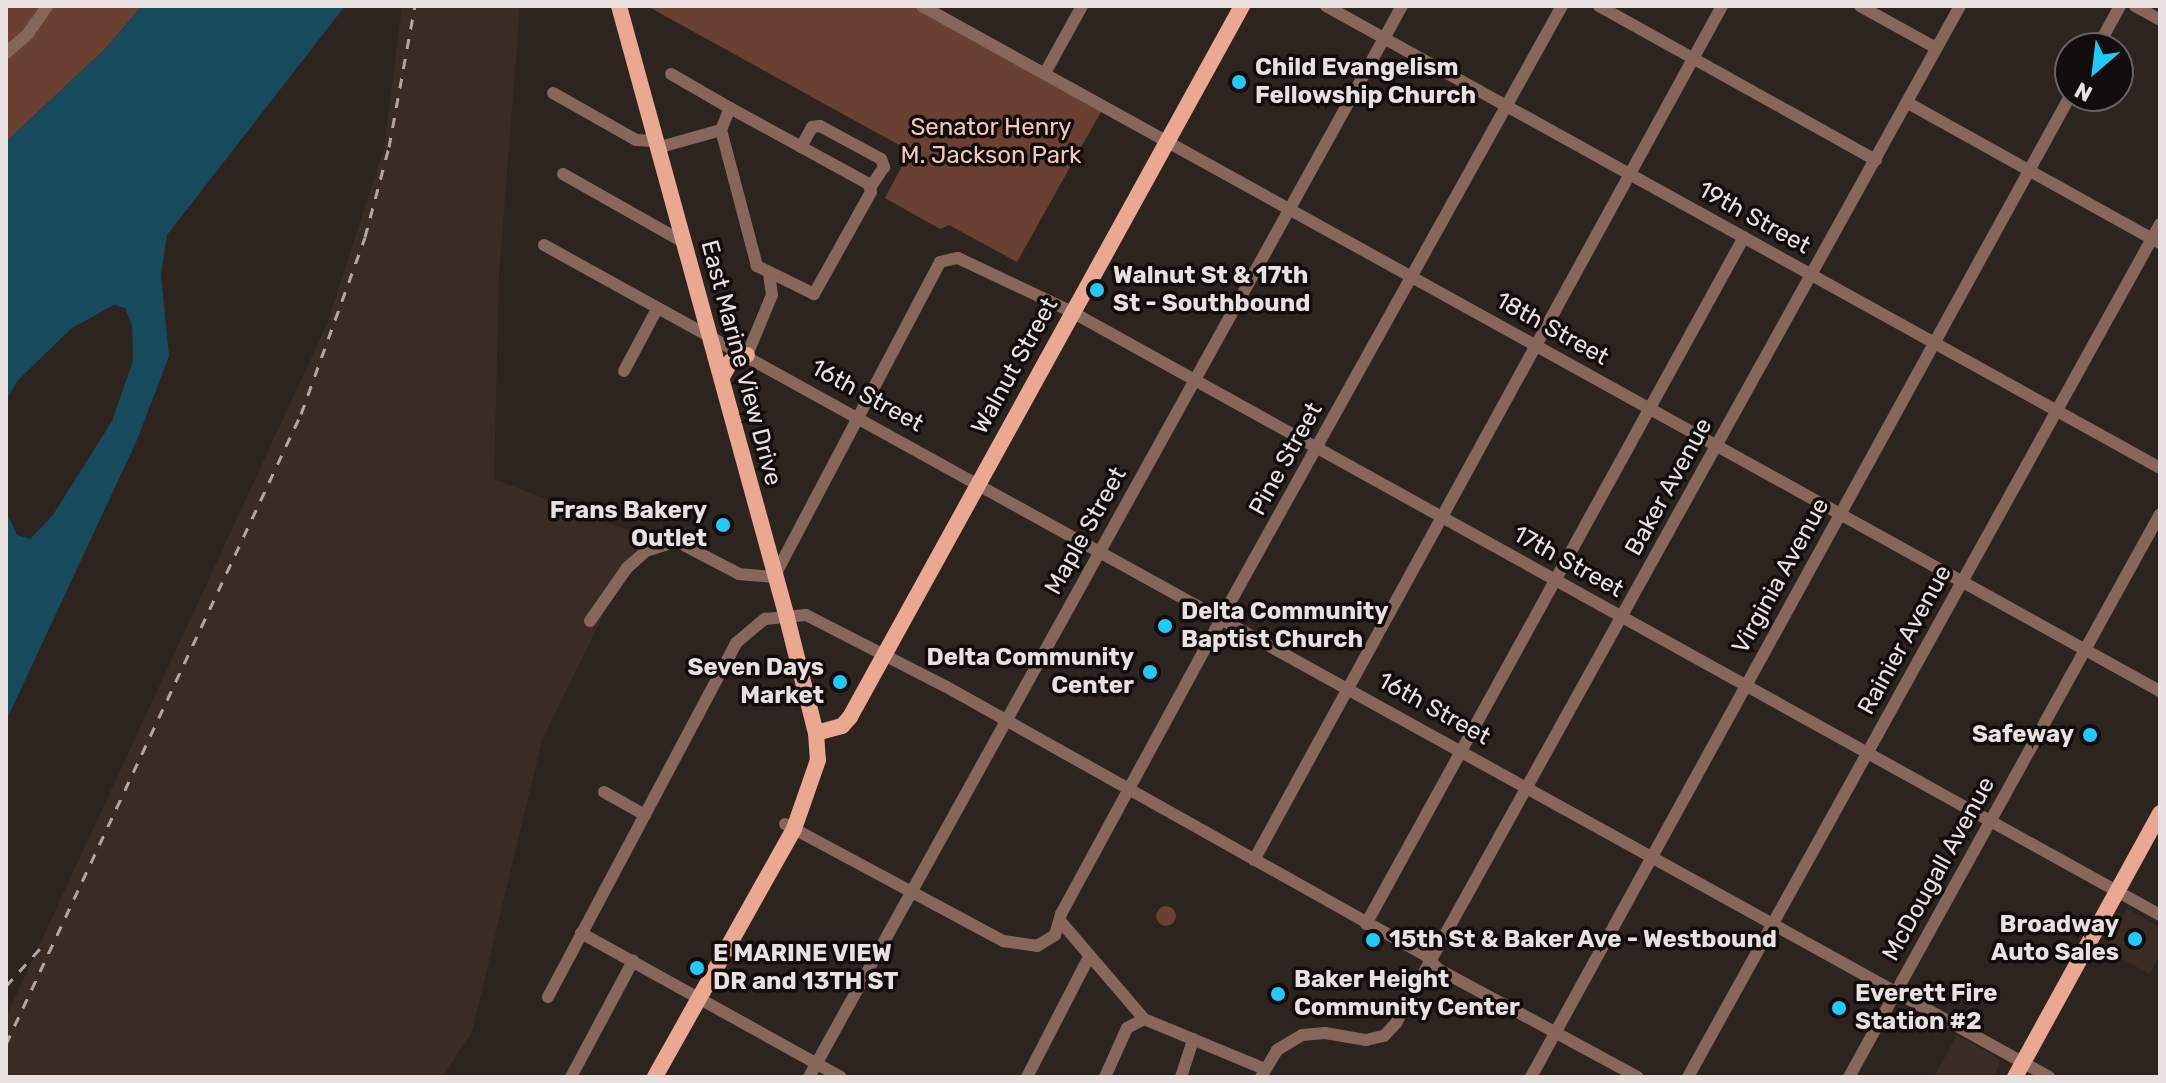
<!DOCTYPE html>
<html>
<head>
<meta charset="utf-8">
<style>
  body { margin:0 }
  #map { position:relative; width:2166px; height:1083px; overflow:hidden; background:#2d231f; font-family:Rubik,sans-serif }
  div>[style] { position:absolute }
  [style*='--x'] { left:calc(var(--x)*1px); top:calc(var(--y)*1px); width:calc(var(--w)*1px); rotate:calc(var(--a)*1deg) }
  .built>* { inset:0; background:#3b2b25 }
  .green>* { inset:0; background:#6a4032 }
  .round { border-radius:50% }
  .water>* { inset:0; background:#174a5c }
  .minor>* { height:12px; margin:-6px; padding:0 6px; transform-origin:6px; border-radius:6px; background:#87665c }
  .major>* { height:16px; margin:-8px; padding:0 8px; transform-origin:8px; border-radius:8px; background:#eaa791 }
  .rail>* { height:3px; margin-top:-1.5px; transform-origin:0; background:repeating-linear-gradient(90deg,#b0a7a5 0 10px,transparent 0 20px) }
  .dots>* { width:22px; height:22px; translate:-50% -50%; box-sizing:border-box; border:4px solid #120d0c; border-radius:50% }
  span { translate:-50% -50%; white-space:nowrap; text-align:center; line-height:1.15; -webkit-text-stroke:7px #120d0c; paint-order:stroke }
  .poi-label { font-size:24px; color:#e9e1df; font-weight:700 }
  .left { translate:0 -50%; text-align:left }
  .right { translate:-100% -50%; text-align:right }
  .park-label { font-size:24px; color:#f2c7b9 }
  .street-label { font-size:24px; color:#e9e1df }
  .frame { position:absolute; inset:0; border:8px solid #e9e1df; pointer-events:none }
  .north { position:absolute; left:2054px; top:32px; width:80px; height:80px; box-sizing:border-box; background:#120d0c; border:2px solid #686260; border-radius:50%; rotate:208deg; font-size:22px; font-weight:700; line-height:32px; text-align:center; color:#e9e1df }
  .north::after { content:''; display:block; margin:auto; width:28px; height:36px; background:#21c9fd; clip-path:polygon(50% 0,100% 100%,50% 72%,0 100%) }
</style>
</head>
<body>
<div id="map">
  <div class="built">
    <div style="clip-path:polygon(402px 6px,520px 6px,499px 276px,494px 479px,642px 536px,542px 740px,472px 1032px,442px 1077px,6px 1077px,6px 1017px,327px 324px,384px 148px)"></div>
    <div style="clip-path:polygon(2127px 909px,2160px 927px,2160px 955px,2150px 974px,2105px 950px)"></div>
    <div style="clip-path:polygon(1957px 1035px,2001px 1060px,1994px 1077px,1934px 1077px)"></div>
  </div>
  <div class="green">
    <div style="clip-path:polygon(6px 6px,142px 6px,105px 49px,6px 142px)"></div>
    <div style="clip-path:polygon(647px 6px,912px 6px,1102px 110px,1017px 262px,949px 225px,940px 229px,885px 198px,910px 151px)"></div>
    <div class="round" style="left:1156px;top:906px;width:20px;height:20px"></div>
  </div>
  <div class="water">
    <div style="clip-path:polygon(142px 6px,345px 6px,167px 235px,161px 274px,169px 356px,137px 440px,6px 721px,6px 511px,17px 535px,30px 539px,53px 515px,112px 421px,133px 361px,132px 325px,125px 308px,114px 305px,72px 328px,17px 381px,6px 401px,6px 142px,105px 49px)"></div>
  </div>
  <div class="minor">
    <div style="--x:922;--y:6;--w:1415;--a:28.96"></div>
    <div style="--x:1326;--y:6;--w:953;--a:28.98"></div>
    <div style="--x:1599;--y:6;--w:317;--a:29.1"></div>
    <div style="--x:1860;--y:6;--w:87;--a:28.9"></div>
    <div style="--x:2135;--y:6;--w:29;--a:29"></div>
    <div style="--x:2097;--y:48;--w:48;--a:-61.3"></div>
    <div style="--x:6;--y:53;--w:28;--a:-41"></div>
    <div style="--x:27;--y:35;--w:35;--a:-55"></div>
    <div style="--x:1045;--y:73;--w:77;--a:-61.1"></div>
    <div style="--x:671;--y:74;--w:68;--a:30"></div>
    <div style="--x:553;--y:93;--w:95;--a:29.5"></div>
    <div style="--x:636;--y:140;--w:19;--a:3"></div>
    <div style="--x:1908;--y:103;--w:288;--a:29.1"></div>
    <div style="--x:801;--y:147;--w:23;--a:-61"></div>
    <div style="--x:812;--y:127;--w:8;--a:-7"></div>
    <div style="--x:820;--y:126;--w:69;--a:28.4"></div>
    <div style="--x:881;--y:159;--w:9;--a:69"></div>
    <div style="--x:884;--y:167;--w:23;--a:124"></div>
    <div style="--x:657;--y:148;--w:66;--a:-15.7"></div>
    <div style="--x:721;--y:130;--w:24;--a:-68"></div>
    <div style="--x:730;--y:108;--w:158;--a:28.7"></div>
    <div style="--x:869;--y:184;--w:8;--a:76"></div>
    <div style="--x:871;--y:192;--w:117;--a:119.2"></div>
    <div style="--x:814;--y:294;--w:64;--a:-153.8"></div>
    <div style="--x:757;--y:266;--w:141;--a:-104.8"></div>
    <div style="--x:563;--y:174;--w:138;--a:29.5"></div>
    <div style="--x:544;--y:245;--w:1720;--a:28.93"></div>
    <div style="--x:747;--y:355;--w:65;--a:-67.4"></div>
    <div style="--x:772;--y:295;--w:21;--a:-98"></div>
    <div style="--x:624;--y:371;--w:70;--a:-62"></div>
    <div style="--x:646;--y:536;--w:30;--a:9"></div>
    <div style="--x:676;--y:541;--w:71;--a:27.6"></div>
    <div style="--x:739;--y:574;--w:35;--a:5"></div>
    <div style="--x:774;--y:577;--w:356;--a:-62.2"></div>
    <div style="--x:940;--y:262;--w:18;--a:-13"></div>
    <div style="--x:958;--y:258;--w:126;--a:25.3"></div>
    <div style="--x:1072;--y:312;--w:1244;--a:29"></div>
    <div style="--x:590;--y:621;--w:65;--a:-55.1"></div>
    <div style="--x:627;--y:568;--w:25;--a:-42"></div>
    <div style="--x:646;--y:551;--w:26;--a:-18"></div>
    <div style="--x:604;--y:792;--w:47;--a:29.3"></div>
    <div style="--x:785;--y:824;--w:247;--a:28.2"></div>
    <div style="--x:1003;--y:941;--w:34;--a:8"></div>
    <div style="--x:1037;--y:946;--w:21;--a:-31"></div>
    <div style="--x:1055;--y:935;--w:22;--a:-74"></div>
    <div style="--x:1061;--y:914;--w:338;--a:-61.5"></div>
    <div style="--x:1222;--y:617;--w:699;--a:-60.91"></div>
    <div style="--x:1254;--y:860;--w:974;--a:-61.28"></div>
    <div style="--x:1061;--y:922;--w:128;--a:49.4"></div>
    <div style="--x:1144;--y:1019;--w:131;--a:22.5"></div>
    <div style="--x:1366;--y:924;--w:784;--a:-61.18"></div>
    <div style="--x:581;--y:933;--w:297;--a:29"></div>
    <div style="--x:548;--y:997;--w:401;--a:-62"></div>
    <div style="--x:736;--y:643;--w:38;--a:-40"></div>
    <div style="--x:765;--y:619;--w:41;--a:-5.6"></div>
    <div style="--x:806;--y:615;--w:156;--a:27.1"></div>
    <div style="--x:945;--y:686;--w:550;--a:29.27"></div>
    <div style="--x:1425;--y:955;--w:19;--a:47"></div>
    <div style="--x:1438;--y:969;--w:227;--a:28.4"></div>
    <div style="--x:571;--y:1077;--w:132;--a:-61.9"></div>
    <div style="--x:809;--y:1077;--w:1224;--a:-61.03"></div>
    <div style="--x:1027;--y:1077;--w:137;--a:-62.7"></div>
    <div style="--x:1105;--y:1077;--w:54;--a:-65.8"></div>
    <div style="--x:1127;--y:1028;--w:19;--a:-28"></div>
    <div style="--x:1181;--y:1077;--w:40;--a:-72"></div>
    <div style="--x:1261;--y:1077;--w:31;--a:-59"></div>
    <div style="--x:1277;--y:1050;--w:29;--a:-31"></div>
    <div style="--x:1302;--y:1035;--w:23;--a:-5"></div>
    <div style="--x:1325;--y:1033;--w:42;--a:9.7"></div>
    <div style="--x:1366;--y:1040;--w:18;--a:-13"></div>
    <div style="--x:1384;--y:1036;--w:18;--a:-47"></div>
    <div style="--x:1396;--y:1023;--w:1163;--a:-60.99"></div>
    <div style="--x:1531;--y:1077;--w:1119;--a:-61.21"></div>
    <div style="--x:1688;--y:1077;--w:975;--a:-61.04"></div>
    <div style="--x:1849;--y:1077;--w:643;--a:-61.08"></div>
  </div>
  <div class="major">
    <div style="--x:619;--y:6;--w:631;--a:74.64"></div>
    <div style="--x:786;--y:614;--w:123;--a:75.9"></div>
    <div style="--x:816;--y:733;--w:27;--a:86"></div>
    <div style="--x:818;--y:760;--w:73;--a:109.2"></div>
    <div style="--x:794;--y:829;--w:284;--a:119.3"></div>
    <div style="--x:722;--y:377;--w:18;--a:-61"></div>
    <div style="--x:731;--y:361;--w:17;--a:-21"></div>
    <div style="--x:816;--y:733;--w:27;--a:-15"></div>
    <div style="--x:842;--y:726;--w:12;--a:-48"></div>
    <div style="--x:850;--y:717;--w:812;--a:-61.13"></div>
    <div style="--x:2015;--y:1077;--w:301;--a:-61.2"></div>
  </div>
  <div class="rail">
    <div style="--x:6;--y:986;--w:59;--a:-47.7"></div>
    <div style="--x:6;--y:1044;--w:696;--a:-64.91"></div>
    <div style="--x:301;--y:414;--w:188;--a:-70.1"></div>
    <div style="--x:365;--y:237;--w:93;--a:-75.1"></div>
    <div style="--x:389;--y:147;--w:143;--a:-79.6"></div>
  </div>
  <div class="dots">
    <div style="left:1239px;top:82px;background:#21c9fd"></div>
    <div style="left:1097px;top:290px;background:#21c9fd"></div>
    <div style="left:723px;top:525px;background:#21c9fd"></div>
    <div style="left:1165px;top:626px;background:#21c9fd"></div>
    <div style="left:1150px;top:672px;background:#21c9fd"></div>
    <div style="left:840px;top:682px;background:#21c9fd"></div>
    <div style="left:2090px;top:735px;background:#21c9fd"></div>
    <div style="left:2135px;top:939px;background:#21c9fd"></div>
    <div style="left:1373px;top:940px;background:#21c9fd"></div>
    <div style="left:697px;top:968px;background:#21c9fd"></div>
    <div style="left:1278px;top:994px;background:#21c9fd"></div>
    <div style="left:1839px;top:1008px;background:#21c9fd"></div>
  </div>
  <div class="poi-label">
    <span class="left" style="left:1255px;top:82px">Child Evangelism<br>Fellowship Church</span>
    <span class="left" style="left:1113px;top:290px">Walnut St &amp; 17th<br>St - Southbound</span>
    <span class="right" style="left:707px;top:525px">Frans Bakery<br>Outlet</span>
    <span class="left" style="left:1181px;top:626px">Delta Community<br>Baptist Church</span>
    <span class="right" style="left:1134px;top:672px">Delta Community<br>Center</span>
    <span class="right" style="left:824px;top:682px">Seven Days<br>Market</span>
    <span class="right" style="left:2074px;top:735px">Safeway</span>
    <span class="right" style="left:2119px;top:939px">Broadway<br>Auto Sales</span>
    <span class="left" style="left:1389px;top:940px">15th St &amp; Baker Ave - Westbound</span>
    <span class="left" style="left:713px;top:968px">E MARINE VIEW<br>DR and 13TH ST</span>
    <span class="left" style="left:1294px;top:994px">Baker Height<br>Community Center</span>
    <span class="left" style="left:1855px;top:1008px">Everett Fire<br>Station #2</span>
  </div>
  <div class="park-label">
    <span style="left:991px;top:142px">Senator Henry<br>M. Jackson Park</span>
  </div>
  <div class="street-label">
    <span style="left:1754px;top:218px;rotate:29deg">19th Street</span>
    <span style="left:1552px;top:329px;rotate:29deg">18th Street</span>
    <span style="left:741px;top:363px;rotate:75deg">East Marine View Drive</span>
    <span style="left:1015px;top:366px;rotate:-61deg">Walnut Street</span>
    <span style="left:867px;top:396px;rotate:29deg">16th Street</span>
    <span style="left:1286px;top:459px;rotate:-61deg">Pine Street</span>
    <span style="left:1669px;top:487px;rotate:-61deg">Baker Avenue</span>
    <span style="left:1086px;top:531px;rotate:-61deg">Maple Street</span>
    <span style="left:1568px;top:562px;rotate:29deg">17th Street</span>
    <span style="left:1781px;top:576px;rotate:-61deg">Virginia Avenue</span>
    <span style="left:1905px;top:640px;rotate:-61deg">Rainier Avenue</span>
    <span style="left:1434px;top:709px;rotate:29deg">16th Street</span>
    <span style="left:1939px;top:869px;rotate:-61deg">McDougall Avenue</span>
  </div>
  <div class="frame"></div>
  <div class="north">N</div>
</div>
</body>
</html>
